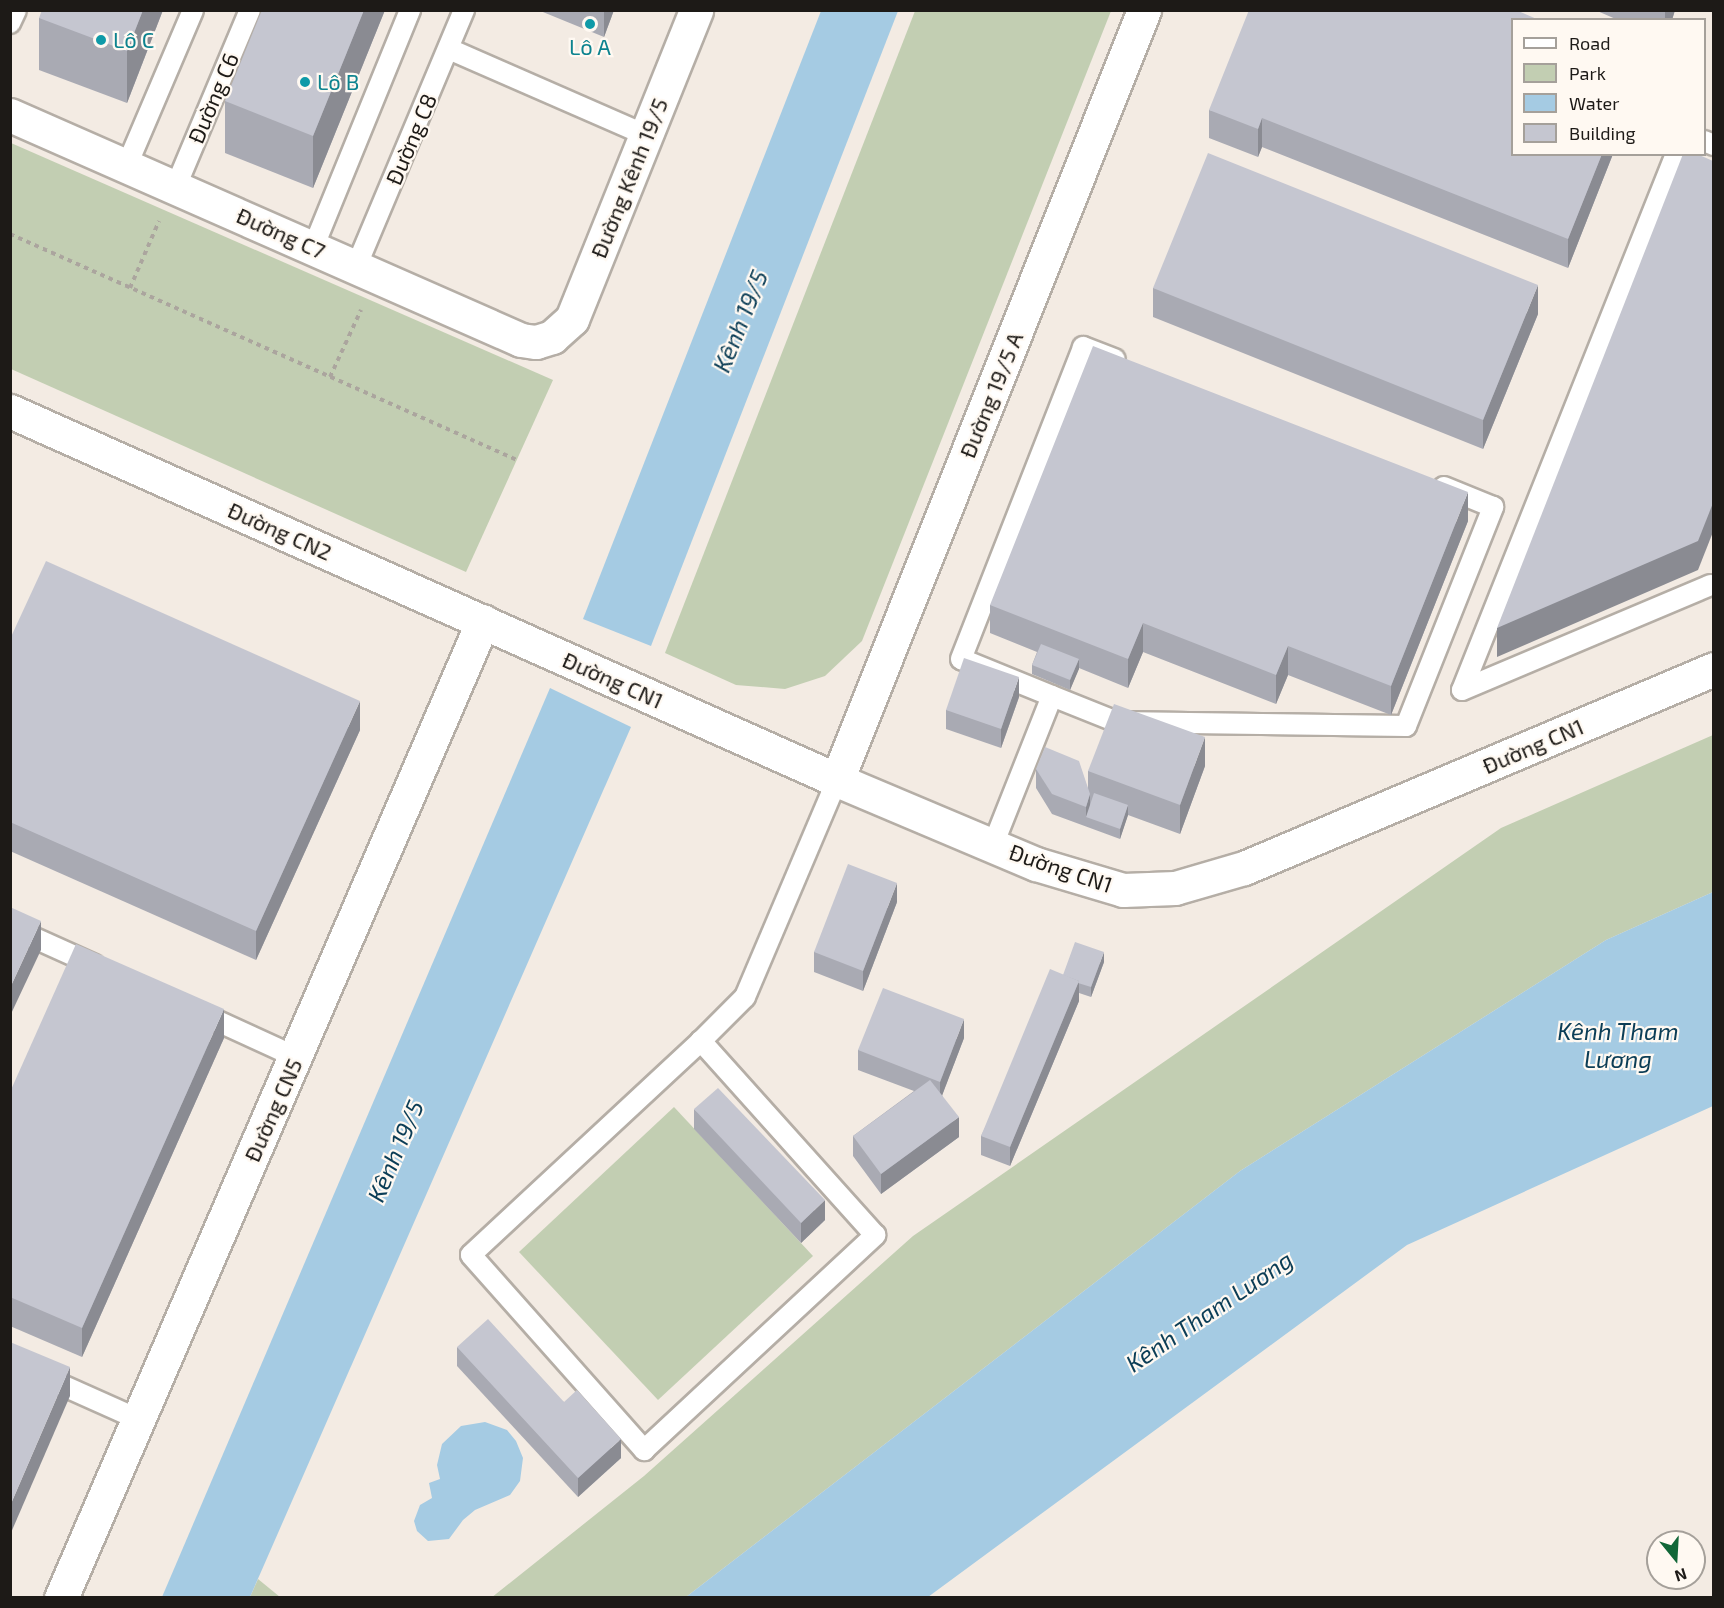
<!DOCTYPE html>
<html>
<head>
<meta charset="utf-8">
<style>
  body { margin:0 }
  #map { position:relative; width:1724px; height:1608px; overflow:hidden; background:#f3ebe3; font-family:"Exo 2",sans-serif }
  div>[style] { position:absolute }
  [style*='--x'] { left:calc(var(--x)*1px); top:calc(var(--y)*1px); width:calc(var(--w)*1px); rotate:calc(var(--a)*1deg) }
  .green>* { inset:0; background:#c2ceb2 }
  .water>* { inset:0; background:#a5cbe3 }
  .path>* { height:4px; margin-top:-2px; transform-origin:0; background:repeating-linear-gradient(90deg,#aba59e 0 4.5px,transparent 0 9px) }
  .roads { filter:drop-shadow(2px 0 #b5aea6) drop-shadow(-2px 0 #b5aea6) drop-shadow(0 2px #b5aea6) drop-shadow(0 -2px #b5aea6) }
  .lane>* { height:20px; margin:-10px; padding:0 10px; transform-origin:10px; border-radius:10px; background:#fff }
  .street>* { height:33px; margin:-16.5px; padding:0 16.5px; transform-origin:16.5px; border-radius:16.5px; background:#fff }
  .secondary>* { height:33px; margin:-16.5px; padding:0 16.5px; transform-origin:16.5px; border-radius:16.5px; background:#fff }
  .wall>* { inset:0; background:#a9aab3 }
  .shaded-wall>* { inset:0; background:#8a8b92 }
  .building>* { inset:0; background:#c5c6d0 }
  .dots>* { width:16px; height:16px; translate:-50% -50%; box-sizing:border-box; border:3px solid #fff9f2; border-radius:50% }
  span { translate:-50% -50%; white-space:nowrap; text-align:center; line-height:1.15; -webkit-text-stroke:4.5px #fff9f2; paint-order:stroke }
  .culture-label { font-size:22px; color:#0d838f }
  .left { translate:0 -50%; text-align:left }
  .street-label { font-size:22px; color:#1d1a17 }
  .water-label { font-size:24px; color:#0b3d56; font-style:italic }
  .frame { position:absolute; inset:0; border:12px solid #1d1a17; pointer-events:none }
  .legend { position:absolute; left:1511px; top:18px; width:195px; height:138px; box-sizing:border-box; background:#fff9f2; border:2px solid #a5a09a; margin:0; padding:8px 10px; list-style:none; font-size:18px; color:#1d1a17 }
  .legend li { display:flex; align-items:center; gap:12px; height:30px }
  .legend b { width:30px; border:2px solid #a5a09a }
  .north { position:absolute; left:1646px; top:1530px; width:60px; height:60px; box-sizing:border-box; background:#fff9f2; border:2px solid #a5a09a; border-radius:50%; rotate:162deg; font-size:16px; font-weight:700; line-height:24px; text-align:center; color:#1d1a17 }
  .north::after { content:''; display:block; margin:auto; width:21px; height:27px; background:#116738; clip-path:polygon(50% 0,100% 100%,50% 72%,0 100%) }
</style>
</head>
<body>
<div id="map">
  <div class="green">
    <div style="clip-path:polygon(915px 11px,1111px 11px,862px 641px,825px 676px,785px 689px,736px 685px,665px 653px)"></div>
    <div style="clip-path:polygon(11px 143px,553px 380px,466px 572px,11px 369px)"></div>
    <div style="clip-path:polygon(1713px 735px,1713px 892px,1606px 940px,1240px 1171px,686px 1597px,491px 1598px,644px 1476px,913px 1236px,1501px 828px)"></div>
    <div style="clip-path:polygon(674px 1107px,813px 1256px,658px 1400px,519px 1252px)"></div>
    <div style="clip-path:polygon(258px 1579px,280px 1597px,250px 1597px)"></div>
  </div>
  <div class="water">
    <div style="clip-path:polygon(821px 11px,898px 11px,651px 646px,583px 619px)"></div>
    <div style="clip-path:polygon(550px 688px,631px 727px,250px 1597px,162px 1597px)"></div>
    <div style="clip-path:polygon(1713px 892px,1713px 1106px,1407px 1245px,928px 1597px,686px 1597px,1240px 1171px,1606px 940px)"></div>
    <div style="clip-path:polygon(485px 1422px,507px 1430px,516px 1441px,523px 1458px,520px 1481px,510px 1495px,475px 1510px,463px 1520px,449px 1539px,428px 1541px,417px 1531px,414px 1521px,420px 1505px,432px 1498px,429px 1483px,440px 1479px,437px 1465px,442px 1444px,461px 1426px)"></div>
  </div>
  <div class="path">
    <div style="--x:10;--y:234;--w:555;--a:24.03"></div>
    <div style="--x:130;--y:288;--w:73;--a:-66.6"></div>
    <div style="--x:330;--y:377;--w:74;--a:-65.2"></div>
  </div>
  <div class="roads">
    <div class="lane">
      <div style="--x:10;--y:23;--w:14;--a:-65"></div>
      <div style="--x:449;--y:49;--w:215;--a:23.6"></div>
      <div style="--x:1704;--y:141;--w:11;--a:22"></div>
      <div style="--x:1676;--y:154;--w:577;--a:111.76"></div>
      <div style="--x:1462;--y:690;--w:270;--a:-22.9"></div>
      <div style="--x:127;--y:165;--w:168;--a:-66.9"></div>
      <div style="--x:176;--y:186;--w:191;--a:-67.2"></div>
      <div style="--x:313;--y:248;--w:257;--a:-67.8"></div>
      <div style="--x:356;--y:267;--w:279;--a:-67.2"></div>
      <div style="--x:1052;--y:696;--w:70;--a:21.8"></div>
      <div style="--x:1117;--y:722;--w:289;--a:0.8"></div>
      <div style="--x:1406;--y:726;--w:236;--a:-68.3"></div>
      <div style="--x:1493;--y:507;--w:53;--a:-157.8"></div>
      <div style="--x:993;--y:845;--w:160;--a:-68.4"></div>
      <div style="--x:1052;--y:696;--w:98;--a:-157.9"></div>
      <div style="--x:961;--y:659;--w:335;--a:-68.6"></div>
      <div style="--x:1083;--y:347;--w:34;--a:21"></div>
      <div style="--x:10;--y:927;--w:92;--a:24.3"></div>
      <div style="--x:200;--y:1013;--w:106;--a:24.6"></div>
      <div style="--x:701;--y:1041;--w:314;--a:137.1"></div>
      <div style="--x:471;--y:1255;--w:261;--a:48.4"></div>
      <div style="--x:644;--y:1450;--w:316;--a:-42.9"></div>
      <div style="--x:875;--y:1235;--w:261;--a:-131.9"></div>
      <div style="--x:701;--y:1041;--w:62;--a:-45"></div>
      <div style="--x:745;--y:997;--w:236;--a:-67"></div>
      <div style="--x:10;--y:1362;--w:140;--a:24"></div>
    </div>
    <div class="street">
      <div style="--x:10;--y:115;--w:558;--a:23.76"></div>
      <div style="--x:521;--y:340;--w:15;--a:8"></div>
      <div style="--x:536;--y:342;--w:17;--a:-17"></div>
      <div style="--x:552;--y:337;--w:27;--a:-42"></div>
      <div style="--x:572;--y:319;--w:333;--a:-68.1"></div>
      <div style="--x:837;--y:780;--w:829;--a:-68.26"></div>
      <div style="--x:61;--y:1598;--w:1064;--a:-66.64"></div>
    </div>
    <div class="secondary">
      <div style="--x:10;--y:411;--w:906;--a:24.05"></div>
      <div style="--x:837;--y:780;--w:216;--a:22.9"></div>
      <div style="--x:1036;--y:864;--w:91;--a:16.6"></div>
      <div style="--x:1123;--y:890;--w:52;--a:-2.2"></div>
      <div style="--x:1175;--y:888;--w:72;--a:-16.2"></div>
      <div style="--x:1244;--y:868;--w:510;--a:-22.95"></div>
    </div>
  </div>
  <div class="wall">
    <div style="clip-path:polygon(163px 10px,127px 103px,39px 70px,39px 18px)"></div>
    <div style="clip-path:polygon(262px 10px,385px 10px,313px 188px,225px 153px,225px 101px)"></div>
    <div style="clip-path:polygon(538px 10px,614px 10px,604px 37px)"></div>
    <div style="clip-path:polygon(1595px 10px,1675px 10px,1672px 20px,1618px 20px)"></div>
    <div style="clip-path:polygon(1209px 110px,1512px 154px,1613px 154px,1568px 268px,1262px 147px,1258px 157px,1209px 138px)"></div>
    <div style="clip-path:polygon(1153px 288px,1538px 314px,1483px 449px,1153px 317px)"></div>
    <div style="clip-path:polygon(1468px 521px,1391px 715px,1288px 675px,1276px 704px,1143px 652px,1128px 688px,1079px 668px,1070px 690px,1032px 674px,1032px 665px,1037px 652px,990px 633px,990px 605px)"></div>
    <div style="clip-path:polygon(10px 639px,360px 730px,256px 960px,10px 851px)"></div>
    <div style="clip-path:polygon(1019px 697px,1001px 748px,946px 729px,946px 710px)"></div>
    <div style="clip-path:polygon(1205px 766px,1180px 834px,1128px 815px,1120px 839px,1052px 814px,1036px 788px,1036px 769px,1088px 789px,1088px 771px)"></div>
    <div style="clip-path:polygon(897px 902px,863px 991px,814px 972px,814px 952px)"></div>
    <div style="clip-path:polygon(1104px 962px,1091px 997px,1079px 993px,1079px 1001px,1010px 1166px,981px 1155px,981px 1136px,1063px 975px)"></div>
    <div style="clip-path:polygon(224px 1038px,82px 1357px,10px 1326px,10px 1092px)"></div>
    <div style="clip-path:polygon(964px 1038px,942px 1095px,959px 1137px,881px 1194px,853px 1156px,853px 1136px,914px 1091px,858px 1070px,858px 1050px)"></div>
    <div style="clip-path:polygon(694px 1109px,825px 1220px,801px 1243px,694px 1129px)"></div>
    <div style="clip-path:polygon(457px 1347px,564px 1402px,621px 1458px,578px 1497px,457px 1366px)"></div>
  </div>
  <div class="shaded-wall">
    <div style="clip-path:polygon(143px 10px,163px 10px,127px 103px,127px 51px)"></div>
    <div style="clip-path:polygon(364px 10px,385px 10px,313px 188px,313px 136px)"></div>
    <div style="clip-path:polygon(604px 10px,614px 10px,604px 37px)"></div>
    <div style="clip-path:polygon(1665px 10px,1675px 10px,1672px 20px,1665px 20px)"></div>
    <div style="clip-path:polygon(1262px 118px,1262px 147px,1258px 157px,1258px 129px)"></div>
    <div style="clip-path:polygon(1602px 154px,1613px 154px,1568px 268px,1568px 239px)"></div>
    <div style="clip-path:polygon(1538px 285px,1538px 314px,1483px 449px,1483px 420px)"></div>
    <div style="clip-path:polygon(1468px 492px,1468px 521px,1391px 715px,1391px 686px)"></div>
    <div style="clip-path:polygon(1713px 503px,1713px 532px,1698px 570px,1497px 657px,1497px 628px)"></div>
    <div style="clip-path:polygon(1143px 623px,1143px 652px,1128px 688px,1128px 659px)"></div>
    <div style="clip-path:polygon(1288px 646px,1288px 675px,1276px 704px,1276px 675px)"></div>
    <div style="clip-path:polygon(1079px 659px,1079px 669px,1070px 690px,1070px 680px)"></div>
    <div style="clip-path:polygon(1019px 677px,1019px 697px,1001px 748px,1001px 729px)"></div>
    <div style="clip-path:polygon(360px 701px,360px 730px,256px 960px,256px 931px)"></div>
    <div style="clip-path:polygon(1205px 737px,1205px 766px,1180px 834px,1180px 805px)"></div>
    <div style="clip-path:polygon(1090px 794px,1090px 814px,1086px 817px,1086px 807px)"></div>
    <div style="clip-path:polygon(1128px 805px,1128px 815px,1120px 839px,1120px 829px)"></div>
    <div style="clip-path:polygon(897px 883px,897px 902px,863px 991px,863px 971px)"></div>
    <div style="clip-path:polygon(41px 921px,41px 950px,10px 1016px,10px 988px)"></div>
    <div style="clip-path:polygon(1104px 952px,1104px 962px,1091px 997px,1091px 987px)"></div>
    <div style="clip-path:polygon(1079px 981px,1079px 1001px,1010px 1166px,1010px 1147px)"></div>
    <div style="clip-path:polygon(224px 1009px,224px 1038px,82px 1357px,82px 1328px)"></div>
    <div style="clip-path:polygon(964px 1019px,964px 1038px,940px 1101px,940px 1082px)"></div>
    <div style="clip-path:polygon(959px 1117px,959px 1137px,881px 1194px,881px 1174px)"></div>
    <div style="clip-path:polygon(825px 1200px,825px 1220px,801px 1243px,801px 1223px)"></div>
    <div style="clip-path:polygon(70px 1367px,70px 1396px,10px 1535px,10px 1506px)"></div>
    <div style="clip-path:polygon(621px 1439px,621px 1458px,578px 1497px,578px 1478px)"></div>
  </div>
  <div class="building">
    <div style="clip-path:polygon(42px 10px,143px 10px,127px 51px,39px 18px)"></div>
    <div style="clip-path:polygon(262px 10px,364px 10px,313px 136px,225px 101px)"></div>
    <div style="clip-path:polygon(1249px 10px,1516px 10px,1539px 20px,1512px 20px,1512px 154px,1602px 154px,1568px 239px,1262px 118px,1258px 129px,1209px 110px)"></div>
    <div style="clip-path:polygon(1208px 153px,1538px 285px,1483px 420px,1153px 288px)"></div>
    <div style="clip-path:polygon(1683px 154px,1697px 154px,1713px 161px,1713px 503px,1698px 541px,1497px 628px)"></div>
    <div style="clip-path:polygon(1093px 346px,1468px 492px,1391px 686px,1288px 646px,1276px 675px,1143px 623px,1128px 659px,990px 605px)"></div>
    <div style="clip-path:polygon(46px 561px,360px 701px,256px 931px,10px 822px,10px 639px)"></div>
    <div style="clip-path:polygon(1041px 644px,1079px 659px,1070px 680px,1032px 665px)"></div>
    <div style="clip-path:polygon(964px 658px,1019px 677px,1001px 729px,946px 710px)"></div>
    <div style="clip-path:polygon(1114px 704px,1205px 737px,1180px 805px,1088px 771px)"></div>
    <div style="clip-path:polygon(1045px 747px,1079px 761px,1090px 794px,1086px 807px,1052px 794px,1036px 769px)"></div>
    <div style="clip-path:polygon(1094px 793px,1128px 805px,1120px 829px,1086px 817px)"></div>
    <div style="clip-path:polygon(848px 864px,897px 883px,863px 971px,814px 952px)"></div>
    <div style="clip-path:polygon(10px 907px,41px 921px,10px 988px)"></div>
    <div style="clip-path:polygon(1075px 942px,1104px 952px,1091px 987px,1078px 983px,1079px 981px,1063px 975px)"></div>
    <div style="clip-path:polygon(76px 944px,224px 1009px,82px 1328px,10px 1297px,10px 1092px)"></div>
    <div style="clip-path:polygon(1050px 969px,1079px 981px,1010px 1147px,981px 1136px)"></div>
    <div style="clip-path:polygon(883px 988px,964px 1019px,940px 1082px,858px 1050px)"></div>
    <div style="clip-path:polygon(930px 1080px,959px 1117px,881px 1174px,853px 1136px)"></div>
    <div style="clip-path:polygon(718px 1088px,825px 1200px,801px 1223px,694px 1109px)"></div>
    <div style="clip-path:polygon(488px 1319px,564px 1402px,577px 1390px,621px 1439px,578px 1478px,457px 1347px)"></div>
    <div style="clip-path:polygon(10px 1342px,70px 1367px,10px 1506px)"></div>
  </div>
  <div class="dots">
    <div style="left:590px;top:24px;background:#0f9aa8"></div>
    <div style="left:101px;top:40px;background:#0f9aa8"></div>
    <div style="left:305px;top:82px;background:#0f9aa8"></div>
  </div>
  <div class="culture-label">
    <span class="left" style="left:113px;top:40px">Lô C</span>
    <span style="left:590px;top:47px">Lô A</span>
    <span class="left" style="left:317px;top:82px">Lô B</span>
  </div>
  <div class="street-label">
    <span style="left:213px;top:98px;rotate:-67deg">Đường C6</span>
    <span style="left:411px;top:139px;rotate:-67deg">Đường C8</span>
    <span style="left:629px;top:178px;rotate:-68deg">Đường Kênh 19/5</span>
    <span style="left:281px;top:233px;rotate:24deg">Đường C7</span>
    <span style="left:991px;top:395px;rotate:-68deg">Đường 19/5 A</span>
    <span style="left:280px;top:531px;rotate:24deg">Đường CN2</span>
    <span style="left:613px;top:680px;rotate:24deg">Đường CN1</span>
    <span style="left:1533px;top:746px;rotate:-23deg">Đường CN1</span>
    <span style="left:1061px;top:868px;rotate:19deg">Đường CN1</span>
    <span style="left:273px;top:1110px;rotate:-66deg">Đường CN5</span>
  </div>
  <div class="water-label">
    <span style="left:740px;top:321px;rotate:-68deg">Kênh 19/5</span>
    <span style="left:1618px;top:1045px">Kênh Tham<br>Lương</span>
    <span style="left:395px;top:1151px;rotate:-67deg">Kênh 19/5</span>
    <span style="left:1209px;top:1311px;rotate:-34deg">Kênh Tham Lương</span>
  </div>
  <div class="frame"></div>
  <ul class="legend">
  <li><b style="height:8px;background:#fff"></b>Road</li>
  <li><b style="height:16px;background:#c2ceb2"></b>Park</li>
  <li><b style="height:16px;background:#a5cbe3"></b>Water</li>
  <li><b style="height:16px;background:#c5c6d0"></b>Building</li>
  </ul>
  <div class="north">N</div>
</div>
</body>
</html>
